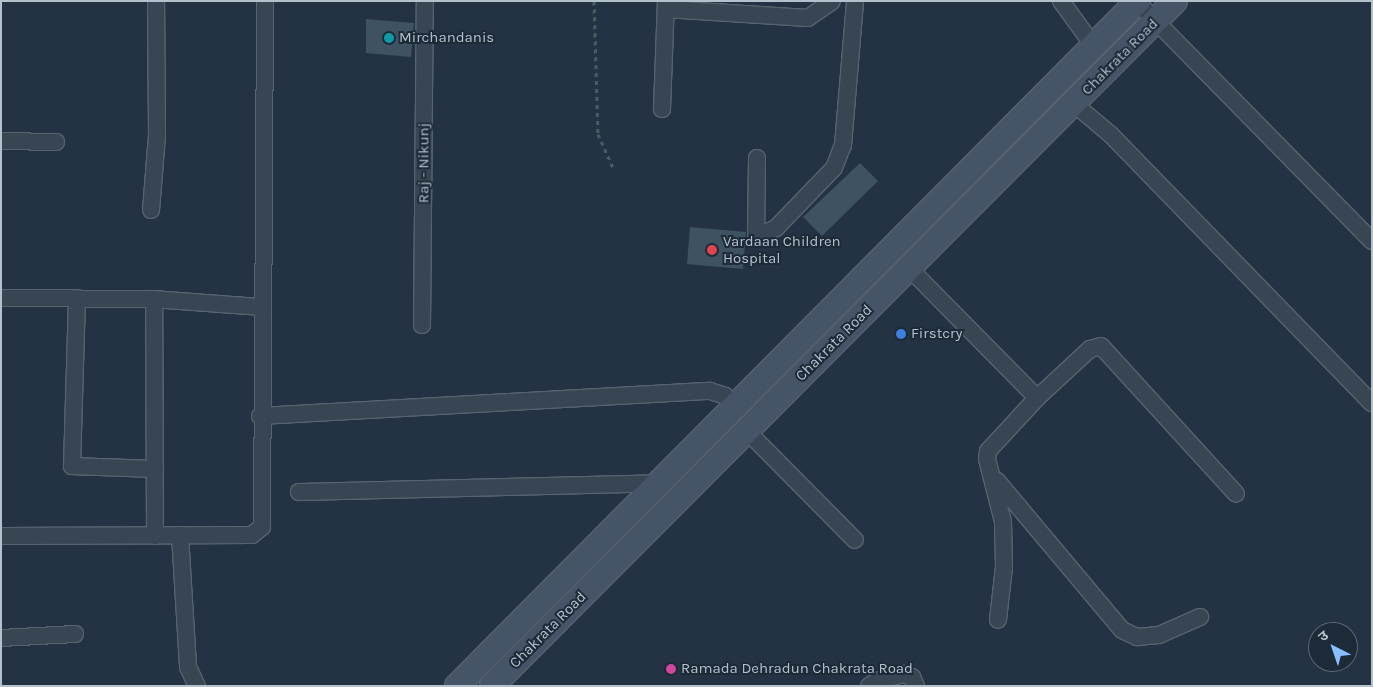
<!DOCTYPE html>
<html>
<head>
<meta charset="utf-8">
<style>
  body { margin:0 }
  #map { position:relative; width:1373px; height:687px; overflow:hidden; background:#233343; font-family:Karla,"Noto Sans Devanagari",sans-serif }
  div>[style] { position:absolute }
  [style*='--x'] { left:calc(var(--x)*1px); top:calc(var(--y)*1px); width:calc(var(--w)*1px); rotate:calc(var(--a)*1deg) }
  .building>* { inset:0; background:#3f5262 }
  .path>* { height:3px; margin-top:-1.5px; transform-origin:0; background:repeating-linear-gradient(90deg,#446061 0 4px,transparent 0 8px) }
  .roads { filter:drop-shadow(1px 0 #566370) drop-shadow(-1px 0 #566370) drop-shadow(0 1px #566370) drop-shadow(0 -1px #566370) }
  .minor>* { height:16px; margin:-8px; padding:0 8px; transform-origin:8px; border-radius:8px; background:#384552 }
  .secondary>* { height:24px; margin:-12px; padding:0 12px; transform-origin:12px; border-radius:12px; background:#455466 }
  .dots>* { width:14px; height:14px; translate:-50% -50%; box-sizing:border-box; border:2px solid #1d2a38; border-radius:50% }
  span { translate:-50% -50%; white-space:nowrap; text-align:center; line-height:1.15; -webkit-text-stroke:4px #1d2a38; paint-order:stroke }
  .poi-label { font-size:15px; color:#b5c0cd }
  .left { translate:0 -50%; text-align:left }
  .street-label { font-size:15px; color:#b5c0cd }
  .frame { position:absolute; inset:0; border:2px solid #b5c0cd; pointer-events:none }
  .north { position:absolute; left:1308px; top:622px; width:50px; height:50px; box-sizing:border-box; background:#1d2a38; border:1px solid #5a6674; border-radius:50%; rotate:319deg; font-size:14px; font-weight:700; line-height:20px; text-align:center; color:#b5c0cd }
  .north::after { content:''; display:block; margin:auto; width:18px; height:22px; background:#87bfff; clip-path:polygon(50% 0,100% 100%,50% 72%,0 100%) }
</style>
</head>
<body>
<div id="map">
  <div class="building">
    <div style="clip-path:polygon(366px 19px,414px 23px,411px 57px,366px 53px)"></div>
    <div style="clip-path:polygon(860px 163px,878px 181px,822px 236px,803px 217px)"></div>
    <div style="clip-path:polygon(690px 227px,746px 232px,743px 269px,687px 264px)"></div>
  </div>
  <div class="path">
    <div style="--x:594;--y:1;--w:133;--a:88.3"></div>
    <div style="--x:598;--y:134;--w:36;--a:66"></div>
  </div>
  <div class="roads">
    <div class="minor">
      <div style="--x:1061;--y:1;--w:54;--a:54"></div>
      <div style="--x:1137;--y:2;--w:335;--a:45.5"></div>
      <div style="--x:666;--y:9;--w:142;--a:3.6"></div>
      <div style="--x:808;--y:18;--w:29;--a:-35"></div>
      <div style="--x:1073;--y:103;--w:50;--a:40.1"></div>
      <div style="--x:1111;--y:135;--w:374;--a:45.8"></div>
      <div style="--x:662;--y:109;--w:108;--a:-87.9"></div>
      <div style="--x:1;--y:141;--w:55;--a:1"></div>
      <div style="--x:757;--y:158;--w:79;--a:90.7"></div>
      <div style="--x:756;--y:237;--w:22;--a:-24"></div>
      <div style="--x:776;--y:228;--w:83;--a:-46"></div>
      <div style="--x:834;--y:168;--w:25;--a:-69"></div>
      <div style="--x:843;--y:145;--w:144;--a:-85.2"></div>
      <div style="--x:151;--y:210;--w:75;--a:-85.4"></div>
      <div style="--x:157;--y:135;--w:134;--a:-90.4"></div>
      <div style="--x:909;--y:268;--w:182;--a:45.4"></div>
      <div style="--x:1037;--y:398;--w:72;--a:132.8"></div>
      <div style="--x:988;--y:451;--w:8;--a:97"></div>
      <div style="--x:987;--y:459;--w:65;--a:75.7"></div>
      <div style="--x:1003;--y:522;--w:45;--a:88.7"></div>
      <div style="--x:1004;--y:567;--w:53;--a:96.5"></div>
      <div style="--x:1;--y:298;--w:153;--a:0.4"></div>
      <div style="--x:77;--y:298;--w:168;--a:91.7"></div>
      <div style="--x:72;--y:466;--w:83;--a:2.1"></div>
      <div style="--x:422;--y:325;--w:324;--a:-89.5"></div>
      <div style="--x:1037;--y:398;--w:72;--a:-42.8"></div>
      <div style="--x:1090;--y:349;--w:11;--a:-15"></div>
      <div style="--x:1101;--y:346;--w:200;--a:47.6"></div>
      <div style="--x:260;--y:416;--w:451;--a:-3.2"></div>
      <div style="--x:710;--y:391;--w:16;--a:18"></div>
      <div style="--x:725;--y:396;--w:16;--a:43"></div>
      <div style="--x:747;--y:431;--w:153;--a:45.3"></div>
      <div style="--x:997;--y:481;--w:194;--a:50"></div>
      <div style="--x:1122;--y:630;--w:17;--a:25"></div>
      <div style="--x:1137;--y:637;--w:22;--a:-5"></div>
      <div style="--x:1159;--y:635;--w:45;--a:-23.7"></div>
      <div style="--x:299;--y:492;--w:362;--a:-1.4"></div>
      <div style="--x:180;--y:535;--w:132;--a:86.5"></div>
      <div style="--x:188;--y:667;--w:21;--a:65"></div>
      <div style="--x:1;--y:536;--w:251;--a:-0.2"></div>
      <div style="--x:252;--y:535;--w:13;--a:-39"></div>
      <div style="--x:262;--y:527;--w:526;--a:-89.67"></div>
      <div style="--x:155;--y:536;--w:237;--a:-90.2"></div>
      <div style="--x:154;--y:299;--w:107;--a:4.3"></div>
      <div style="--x:1;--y:638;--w:74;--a:-3.1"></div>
      <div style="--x:869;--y:686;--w:9;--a:-32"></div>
      <div style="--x:877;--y:681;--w:28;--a:-15"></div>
      <div style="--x:904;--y:674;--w:9;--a:21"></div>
      <div style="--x:912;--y:677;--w:10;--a:66"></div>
    </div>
    <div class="secondary">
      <div style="--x:457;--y:686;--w:966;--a:-45.17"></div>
      <div style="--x:492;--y:686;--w:967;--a:-45.08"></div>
    </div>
  </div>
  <div class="dots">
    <div style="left:389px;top:38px;background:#0f9aa8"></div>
    <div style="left:712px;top:250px;background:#e0444e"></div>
    <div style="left:901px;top:334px;background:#3f7fe0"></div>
    <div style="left:671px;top:669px;background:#d1479c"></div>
  </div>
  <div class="poi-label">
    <span class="left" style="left:399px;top:38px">Mirchandanis</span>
    <span class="left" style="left:723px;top:250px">Vardaan Children<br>Hospital</span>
    <span class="left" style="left:911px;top:334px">Firstcry</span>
    <span class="left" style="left:681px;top:669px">Ramada Dehradun Chakrata Road</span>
  </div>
  <div class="street-label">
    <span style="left:1120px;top:57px;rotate:-45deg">Chakrata Road</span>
    <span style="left:424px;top:163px;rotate:-90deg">Raj - Nikunj</span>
    <span style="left:834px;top:343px;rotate:-45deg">Chakrata Road</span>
    <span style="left:548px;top:630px;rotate:-45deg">Chakrata Road</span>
  </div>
  <div class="frame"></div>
  <div class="north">उ</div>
</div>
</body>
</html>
